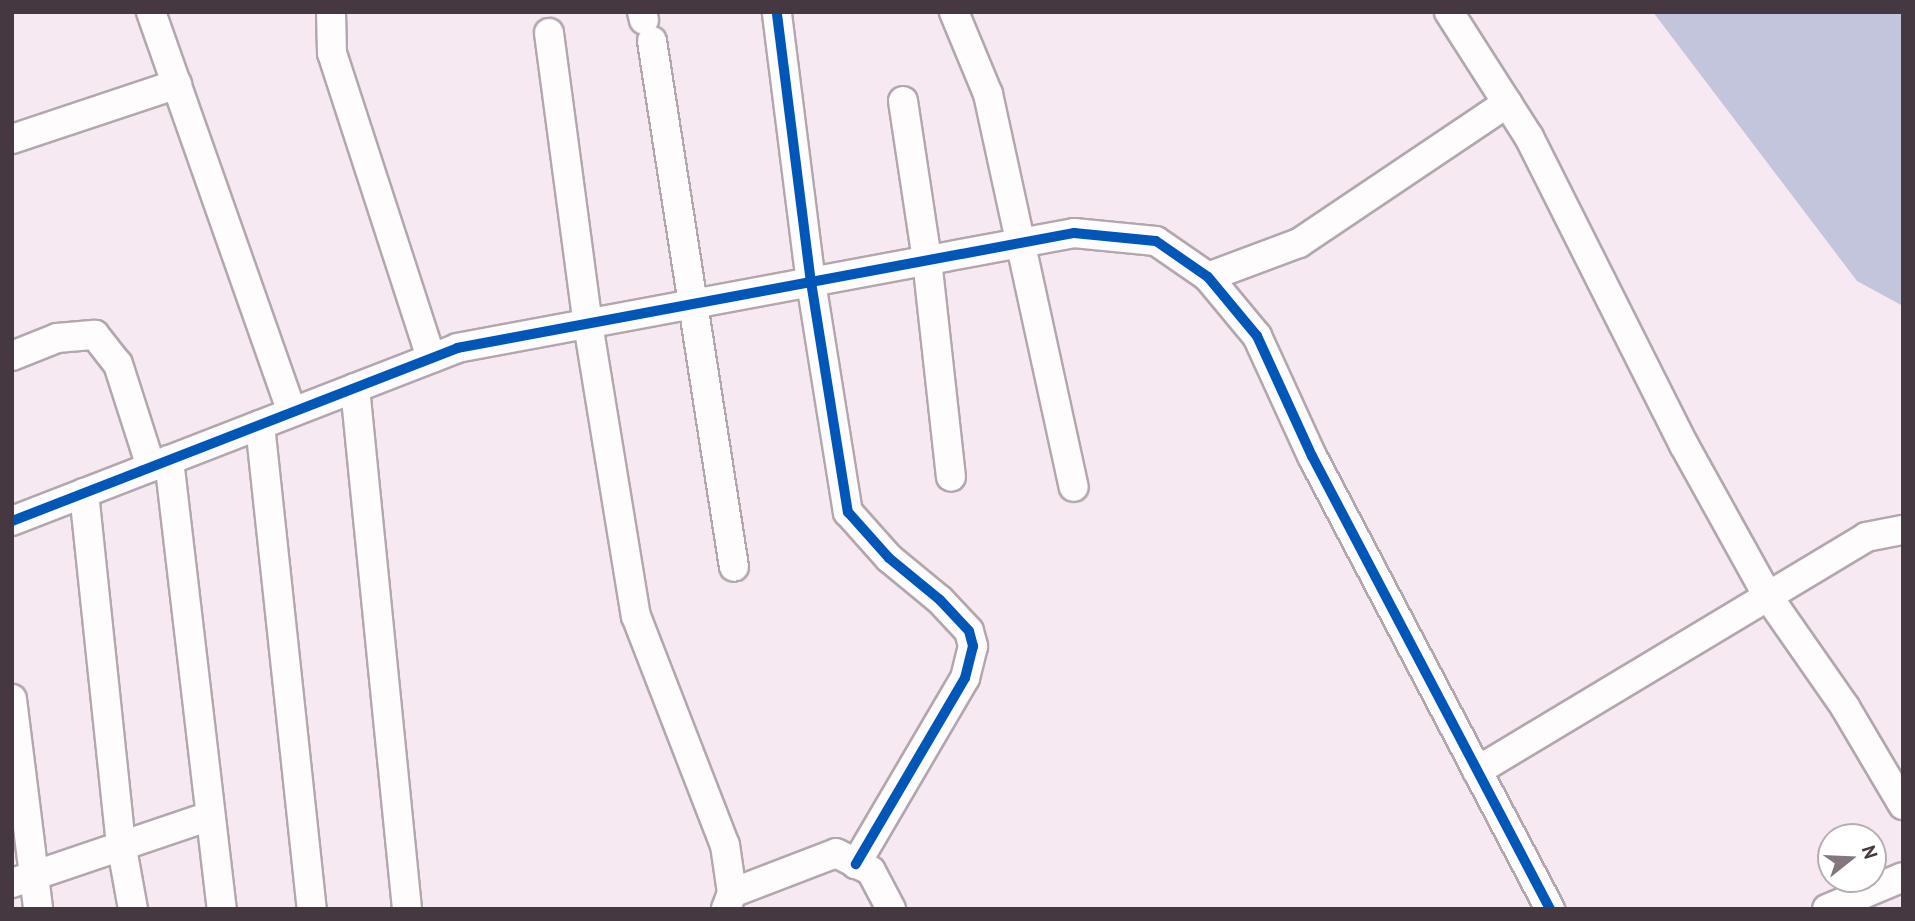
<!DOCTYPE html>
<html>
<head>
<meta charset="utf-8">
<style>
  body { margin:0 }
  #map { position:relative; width:1915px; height:921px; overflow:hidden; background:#f7e9f1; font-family:"PT Sans",sans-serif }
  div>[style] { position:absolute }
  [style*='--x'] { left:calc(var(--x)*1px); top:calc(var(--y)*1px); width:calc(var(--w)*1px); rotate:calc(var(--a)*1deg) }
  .water>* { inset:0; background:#c3c5dc }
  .roads { filter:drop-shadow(2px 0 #b3a7ae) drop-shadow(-2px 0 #b3a7ae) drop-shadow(0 2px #b3a7ae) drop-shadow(0 -2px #b3a7ae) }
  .minor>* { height:28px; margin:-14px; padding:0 14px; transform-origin:14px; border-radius:14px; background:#fefcfd }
  .cycleway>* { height:10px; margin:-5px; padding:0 5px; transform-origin:5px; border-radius:5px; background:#0057b8 }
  span { translate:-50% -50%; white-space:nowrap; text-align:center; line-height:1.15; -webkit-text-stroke:5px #fff; paint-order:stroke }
  .frame { position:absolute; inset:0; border:14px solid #453840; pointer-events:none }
  .north { position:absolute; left:1817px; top:823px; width:70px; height:70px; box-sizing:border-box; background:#fff; border:2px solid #b5afb3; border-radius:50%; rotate:72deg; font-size:19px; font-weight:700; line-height:28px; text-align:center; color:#453840 }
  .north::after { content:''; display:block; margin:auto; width:24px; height:32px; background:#83767e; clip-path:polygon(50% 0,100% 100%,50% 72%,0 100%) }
</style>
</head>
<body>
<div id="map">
  <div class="water">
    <div style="clip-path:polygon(1653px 12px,1903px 12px,1903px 306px,1857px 281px)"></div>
  </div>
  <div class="roads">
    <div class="minor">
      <div style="--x:151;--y:12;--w:424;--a:70.6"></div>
      <div style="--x:331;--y:12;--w:41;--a:88.6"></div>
      <div style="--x:332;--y:53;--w:321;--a:72"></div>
      <div style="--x:642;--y:12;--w:8;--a:76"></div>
      <div style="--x:954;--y:12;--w:89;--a:67.5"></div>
      <div style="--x:988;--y:94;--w:402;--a:77.7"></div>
      <div style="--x:1449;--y:12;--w:148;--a:57.4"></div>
      <div style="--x:1529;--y:137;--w:345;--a:63.3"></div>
      <div style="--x:1684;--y:445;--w:171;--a:61"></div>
      <div style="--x:1767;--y:595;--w:136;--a:55.1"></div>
      <div style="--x:1845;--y:707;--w:114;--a:59.4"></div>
      <div style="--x:777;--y:14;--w:270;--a:82.8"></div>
      <div style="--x:811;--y:282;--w:233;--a:80.9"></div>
      <div style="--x:848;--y:512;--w:62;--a:48.3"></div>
      <div style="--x:889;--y:558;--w:66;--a:39.5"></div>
      <div style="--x:940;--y:600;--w:42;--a:46.9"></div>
      <div style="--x:969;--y:631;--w:16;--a:75"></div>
      <div style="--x:973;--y:646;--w:33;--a:104"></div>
      <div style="--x:965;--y:678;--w:216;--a:120.4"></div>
      <div style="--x:549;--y:33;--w:294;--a:82.4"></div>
      <div style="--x:588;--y:324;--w:296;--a:80.7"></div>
      <div style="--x:636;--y:616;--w:246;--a:68.8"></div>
      <div style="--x:725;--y:845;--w:49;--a:81.7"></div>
      <div style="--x:732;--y:893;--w:17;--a:111"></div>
      <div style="--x:652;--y:41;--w:532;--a:81.14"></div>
      <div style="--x:903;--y:101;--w:161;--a:81.4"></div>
      <div style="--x:927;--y:260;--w:218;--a:83.7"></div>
      <div style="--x:12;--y:139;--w:174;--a:-18.4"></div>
      <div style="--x:1208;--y:277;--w:97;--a:-20.5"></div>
      <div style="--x:1299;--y:243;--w:251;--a:-33.9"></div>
      <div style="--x:12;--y:356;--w:48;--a:-21.8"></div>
      <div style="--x:57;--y:338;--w:38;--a:-5"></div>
      <div style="--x:95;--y:335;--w:37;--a:52"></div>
      <div style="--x:118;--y:364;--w:108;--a:72.2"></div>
      <div style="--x:355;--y:388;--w:524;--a:84.3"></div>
      <div style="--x:260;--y:425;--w:487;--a:83.9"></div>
      <div style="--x:169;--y:460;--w:452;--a:83.3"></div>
      <div style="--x:84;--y:493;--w:352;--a:84"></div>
      <div style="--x:121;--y:843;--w:67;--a:79.7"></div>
      <div style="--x:12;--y:521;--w:477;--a:-21.2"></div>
      <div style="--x:457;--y:348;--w:628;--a:-10.56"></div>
      <div style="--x:1074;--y:233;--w:82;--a:5.6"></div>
      <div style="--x:1156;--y:241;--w:63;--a:34.7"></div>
      <div style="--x:1208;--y:277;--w:77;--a:50.3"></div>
      <div style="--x:1257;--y:336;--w:132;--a:65.4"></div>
      <div style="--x:1312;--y:456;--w:512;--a:62.28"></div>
      <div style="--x:12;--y:699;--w:212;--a:82.9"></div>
      <div style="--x:1477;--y:771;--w:454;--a:-31"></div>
      <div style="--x:1866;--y:537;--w:38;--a:-11"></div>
      <div style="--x:12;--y:883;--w:209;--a:-18.7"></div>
      <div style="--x:732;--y:893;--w:111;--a:-21"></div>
      <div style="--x:836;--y:853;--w:39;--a:27"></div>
      <div style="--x:871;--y:871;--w:43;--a:62.2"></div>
      <div style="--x:1827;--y:909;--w:82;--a:-22.8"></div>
    </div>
  </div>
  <div class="cycleway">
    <div style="--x:777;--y:14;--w:270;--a:82.8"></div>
    <div style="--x:811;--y:282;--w:233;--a:80.9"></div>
    <div style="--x:848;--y:512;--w:62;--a:48.3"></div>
    <div style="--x:889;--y:558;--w:66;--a:39.5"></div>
    <div style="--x:940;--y:600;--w:42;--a:46.9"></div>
    <div style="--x:969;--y:631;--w:16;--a:75"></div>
    <div style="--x:973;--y:646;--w:33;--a:104"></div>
    <div style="--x:965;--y:678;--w:216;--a:120.4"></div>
    <div style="--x:12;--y:521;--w:477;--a:-21.2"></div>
    <div style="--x:457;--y:348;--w:628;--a:-10.56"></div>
    <div style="--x:1074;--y:233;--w:82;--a:5.6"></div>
    <div style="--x:1156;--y:241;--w:63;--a:34.7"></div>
    <div style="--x:1208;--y:277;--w:77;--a:50.3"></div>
    <div style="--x:1257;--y:336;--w:132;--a:65.4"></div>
    <div style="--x:1312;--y:456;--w:512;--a:62.28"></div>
  </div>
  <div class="frame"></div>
  <div class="north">N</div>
</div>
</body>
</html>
